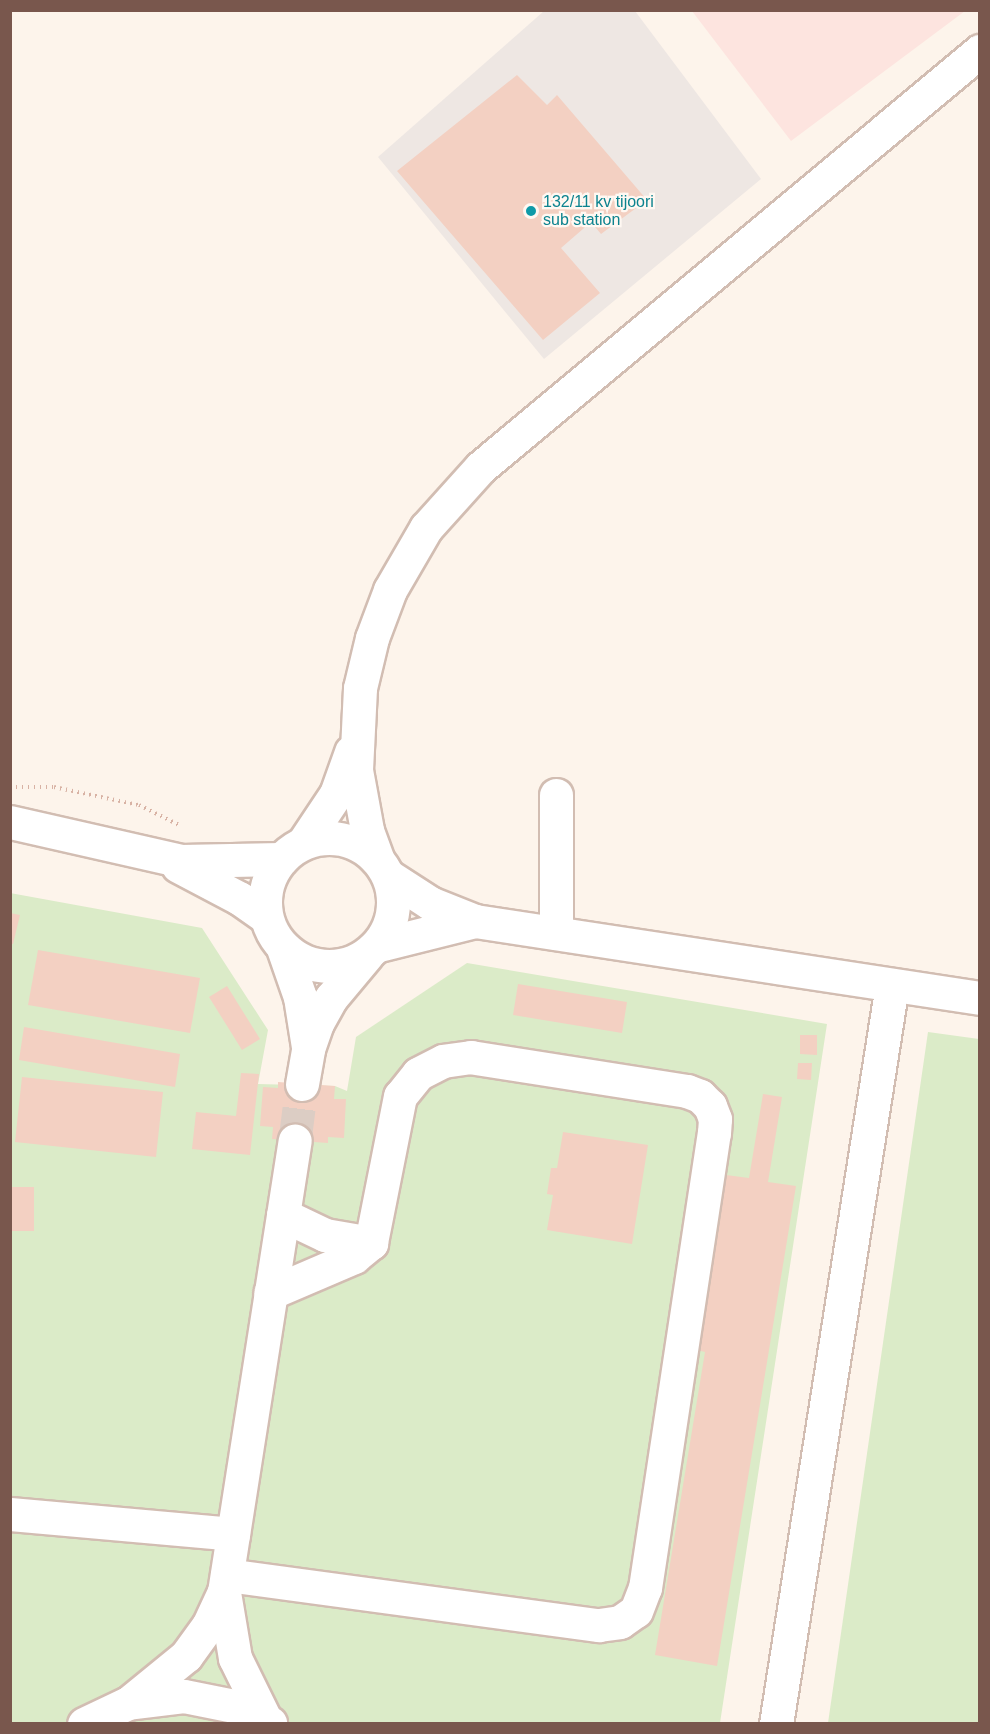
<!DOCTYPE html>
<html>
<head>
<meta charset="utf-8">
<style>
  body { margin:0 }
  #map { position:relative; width:990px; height:1734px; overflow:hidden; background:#fdf4eb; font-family:Helvetica,sans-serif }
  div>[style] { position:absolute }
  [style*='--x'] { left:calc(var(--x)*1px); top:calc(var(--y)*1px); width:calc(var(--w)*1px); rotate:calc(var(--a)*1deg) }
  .commercial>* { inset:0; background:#fde4df }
  .industrial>* { inset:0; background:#eee7e3 }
  .green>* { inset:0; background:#dbebc8 }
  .building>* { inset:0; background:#f3d0c2 }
  .minor-tunnel>* { height:33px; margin-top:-16.5px; transform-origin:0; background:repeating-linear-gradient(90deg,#dccdc4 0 33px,transparent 0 49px) }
  .path>* { height:4px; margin-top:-2px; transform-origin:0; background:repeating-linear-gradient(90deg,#d8b2a4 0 1.5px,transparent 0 6px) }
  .roads { filter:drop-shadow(2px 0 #d2bdb2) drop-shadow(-2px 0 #d2bdb2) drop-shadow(0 2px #d2bdb2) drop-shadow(0 -2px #d2bdb2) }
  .minor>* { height:33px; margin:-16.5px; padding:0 16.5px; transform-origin:16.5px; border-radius:16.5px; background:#fff }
  .minor>.ring { margin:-16.5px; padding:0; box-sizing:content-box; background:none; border:33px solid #fff; border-radius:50% }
  .dots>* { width:16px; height:16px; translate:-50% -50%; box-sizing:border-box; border:3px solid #fff8f2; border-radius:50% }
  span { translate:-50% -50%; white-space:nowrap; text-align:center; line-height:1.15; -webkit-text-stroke:4.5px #fff8f2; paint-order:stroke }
  .culture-label { font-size:16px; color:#0d838f }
  .left { translate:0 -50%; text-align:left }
  .frame { position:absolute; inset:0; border:12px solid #79574d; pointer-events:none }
</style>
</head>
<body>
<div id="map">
  <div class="commercial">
    <div style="clip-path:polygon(692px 11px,965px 11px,791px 141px)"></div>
  </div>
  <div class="industrial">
    <div style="clip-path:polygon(544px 11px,635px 11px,761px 179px,544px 359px,378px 157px)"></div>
  </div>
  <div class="green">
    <div style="clip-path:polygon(10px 893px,202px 928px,268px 1030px,258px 1084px,335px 1086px,347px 1091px,356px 1037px,467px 963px,827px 1024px,720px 1723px,11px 1723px)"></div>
    <div style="clip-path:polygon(928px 1032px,979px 1039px,979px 1723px,828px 1723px)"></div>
  </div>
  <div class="building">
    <div style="clip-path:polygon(517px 75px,547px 105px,557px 95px,647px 200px,601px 234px,591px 222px,561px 248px,600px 293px,543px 340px,397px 171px)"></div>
    <div style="clip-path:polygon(10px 913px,20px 915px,13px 944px,10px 944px)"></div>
    <div style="clip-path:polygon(38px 950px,200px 978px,190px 1033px,28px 1005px)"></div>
    <div style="clip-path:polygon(518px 984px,627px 1002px,622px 1033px,513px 1015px)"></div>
    <div style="clip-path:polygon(227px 986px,260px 1039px,242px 1050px,209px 997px)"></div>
    <div style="clip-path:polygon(24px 1027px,180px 1054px,175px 1087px,19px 1060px)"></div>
    <div style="clip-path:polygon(800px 1035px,817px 1035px,817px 1055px,800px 1054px)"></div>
    <div style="clip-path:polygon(798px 1063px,812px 1063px,811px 1080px,797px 1079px)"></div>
    <div style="clip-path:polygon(241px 1073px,259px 1074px,250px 1155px,192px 1149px,196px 1112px,236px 1116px)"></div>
    <div style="clip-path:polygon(22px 1077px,163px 1092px,156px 1157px,15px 1142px)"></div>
    <div style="clip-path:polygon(278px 1082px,335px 1086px,334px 1099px,346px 1099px,344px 1138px,328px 1137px,328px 1143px,272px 1139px,273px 1127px,260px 1126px,263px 1087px,278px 1088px)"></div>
    <div style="clip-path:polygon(763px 1094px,782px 1097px,768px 1182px,796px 1186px,717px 1666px,655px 1655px,705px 1352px,697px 1350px,726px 1175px,749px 1178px)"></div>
    <div style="clip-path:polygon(563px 1132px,648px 1145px,632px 1244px,547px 1230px,553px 1195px,547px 1194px,551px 1168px,557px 1168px)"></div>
    <div style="clip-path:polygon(10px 1187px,34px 1187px,34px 1231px,10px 1231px)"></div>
  </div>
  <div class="minor-tunnel">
    <div style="--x:295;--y:1141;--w:57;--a:-83"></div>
  </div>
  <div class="path">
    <div style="--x:16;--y:787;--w:38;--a:0"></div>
    <div style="--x:54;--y:787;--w:87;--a:12"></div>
    <div style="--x:139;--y:805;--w:45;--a:26.6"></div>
  </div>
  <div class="roads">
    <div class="minor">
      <div style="--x:556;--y:795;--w:138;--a:90"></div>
      <div style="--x:10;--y:822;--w:175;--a:12.8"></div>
      <div style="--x:181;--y:861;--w:100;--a:-1.1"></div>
      <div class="ring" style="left:265px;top:838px;width:95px;height:95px"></div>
      <div style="--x:304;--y:842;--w:58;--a:-56.3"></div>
      <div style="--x:336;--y:794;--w:45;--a:-70.3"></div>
      <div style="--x:377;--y:858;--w:30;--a:-110"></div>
      <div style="--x:367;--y:830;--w:61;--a:-100.4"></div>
      <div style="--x:356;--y:770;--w:82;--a:-87.2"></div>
      <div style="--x:360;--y:688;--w:51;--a:-76.5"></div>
      <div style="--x:372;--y:638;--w:51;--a:-69.4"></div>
      <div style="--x:390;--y:590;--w:72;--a:-59.9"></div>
      <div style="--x:426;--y:528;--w:82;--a:-48"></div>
      <div style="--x:481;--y:467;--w:650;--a:-39.82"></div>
      <div style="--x:178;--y:866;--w:69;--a:27.7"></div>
      <div style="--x:239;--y:898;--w:33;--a:35"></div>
      <div style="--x:390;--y:877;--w:48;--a:33"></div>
      <div style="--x:430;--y:903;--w:48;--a:21.8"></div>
      <div style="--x:475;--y:921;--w:511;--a:8.67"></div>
      <div style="--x:379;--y:945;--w:99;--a:-14"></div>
      <div style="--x:283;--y:948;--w:52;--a:70.9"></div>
      <div style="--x:300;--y:997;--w:51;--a:80.9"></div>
      <div style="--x:302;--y:1084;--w:36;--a:-80"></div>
      <div style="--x:308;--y:1049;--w:28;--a:-71"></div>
      <div style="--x:317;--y:1023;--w:29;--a:-61"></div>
      <div style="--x:331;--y:998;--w:56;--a:-50.1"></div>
      <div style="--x:283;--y:1215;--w:47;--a:25.5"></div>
      <div style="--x:325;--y:1235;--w:47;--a:9.9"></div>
      <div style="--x:10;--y:1514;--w:224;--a:5.1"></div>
      <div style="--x:227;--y:1575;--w:375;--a:7.7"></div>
      <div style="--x:599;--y:1625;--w:21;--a:-8"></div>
      <div style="--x:620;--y:1622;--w:19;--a:-35"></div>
      <div style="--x:636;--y:1611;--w:25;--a:-69"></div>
      <div style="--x:645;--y:1588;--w:460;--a:-81.4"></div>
      <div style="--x:714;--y:1133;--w:14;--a:-86"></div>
      <div style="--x:715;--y:1119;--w:14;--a:-111"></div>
      <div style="--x:710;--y:1106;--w:14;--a:-135"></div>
      <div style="--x:700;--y:1096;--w:14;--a:-159"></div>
      <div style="--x:687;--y:1091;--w:219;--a:-171.1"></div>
      <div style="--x:471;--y:1057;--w:28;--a:172"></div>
      <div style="--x:443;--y:1061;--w:28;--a:153"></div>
      <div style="--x:418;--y:1074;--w:28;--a:129"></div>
      <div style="--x:400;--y:1096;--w:150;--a:101.2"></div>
      <div style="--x:371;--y:1243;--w:22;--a:141"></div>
      <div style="--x:354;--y:1257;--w:91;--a:156.8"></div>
      <div style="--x:132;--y:1700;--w:70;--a:-39.2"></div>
      <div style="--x:186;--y:1656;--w:37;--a:-54"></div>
      <div style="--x:208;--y:1626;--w:38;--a:-65"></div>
      <div style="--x:265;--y:1719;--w:68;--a:-116.2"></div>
      <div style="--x:235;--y:1658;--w:67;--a:-99.5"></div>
      <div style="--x:224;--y:1592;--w:457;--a:-81.1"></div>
      <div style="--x:84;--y:1724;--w:49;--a:-25.5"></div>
      <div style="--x:128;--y:1703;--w:56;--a:-7.1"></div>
      <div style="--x:184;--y:1696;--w:56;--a:11.3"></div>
      <div style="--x:239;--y:1707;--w:35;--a:27"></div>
      <div style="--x:776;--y:1724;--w:748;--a:-81.08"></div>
    </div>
  </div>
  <div class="dots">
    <div style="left:531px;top:211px;background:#0f9aa8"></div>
  </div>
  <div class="culture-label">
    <span class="left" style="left:543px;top:211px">132/11 kv tijoori<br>sub station</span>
  </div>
  <div class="frame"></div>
</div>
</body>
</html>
